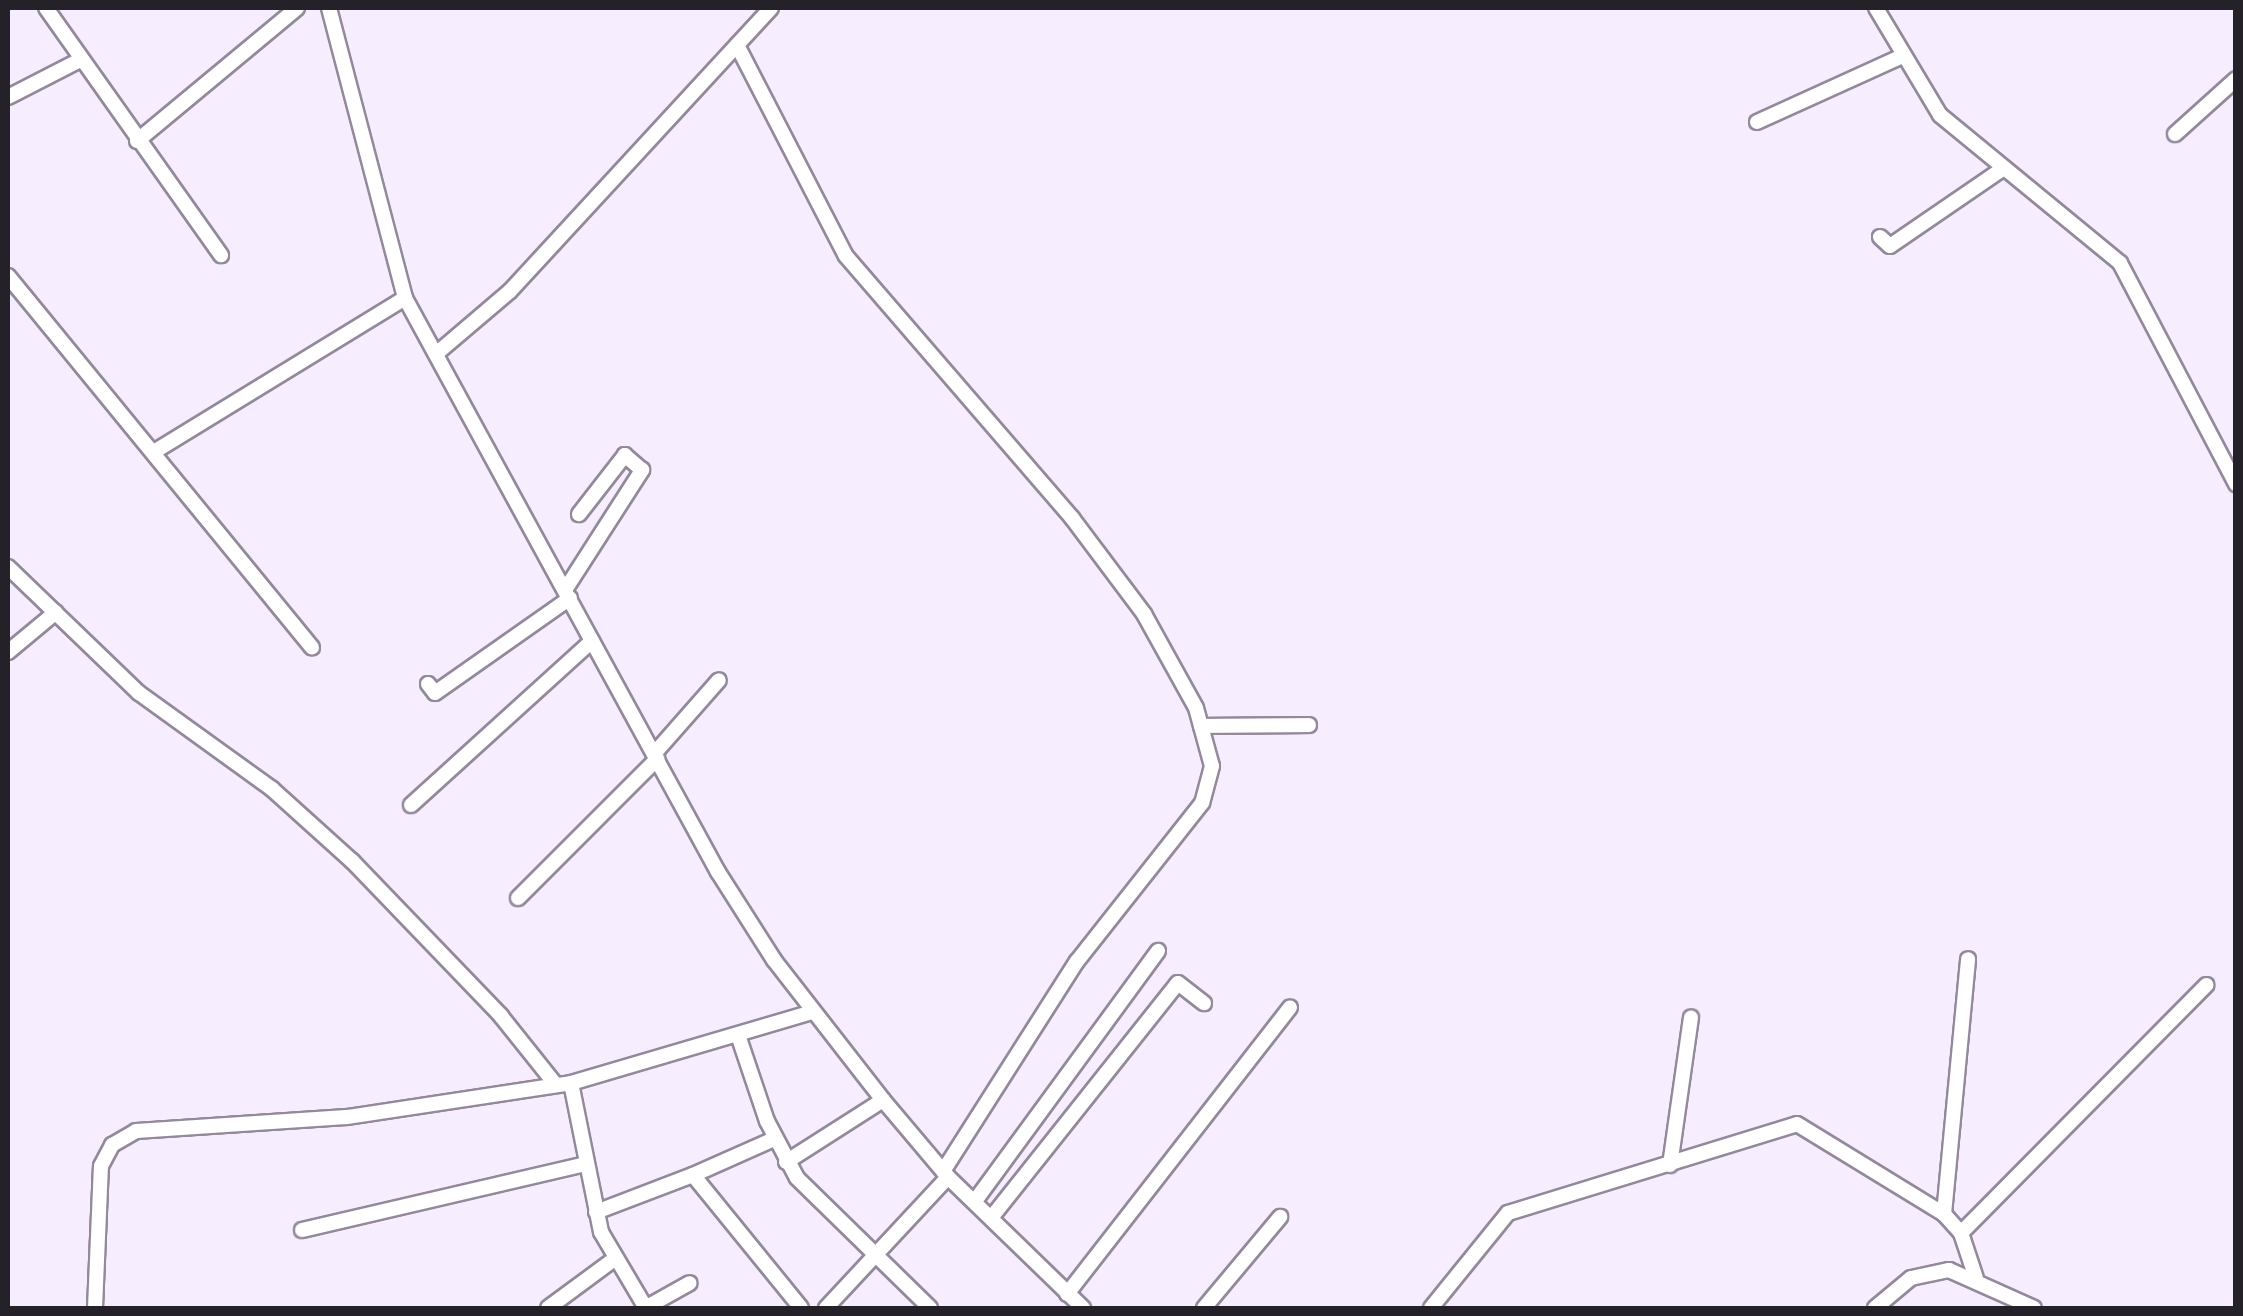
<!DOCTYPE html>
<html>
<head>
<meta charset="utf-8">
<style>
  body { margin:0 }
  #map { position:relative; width:2243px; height:1316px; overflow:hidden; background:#f6eefe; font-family:"Roboto Condensed",sans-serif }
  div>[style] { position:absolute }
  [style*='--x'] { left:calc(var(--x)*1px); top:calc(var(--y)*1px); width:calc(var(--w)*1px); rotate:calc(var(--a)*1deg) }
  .roads { filter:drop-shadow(2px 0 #93899b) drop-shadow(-2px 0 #93899b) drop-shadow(0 2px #93899b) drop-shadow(0 -2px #93899b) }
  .minor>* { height:14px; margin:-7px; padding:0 7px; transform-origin:7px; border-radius:7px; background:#fff }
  span { translate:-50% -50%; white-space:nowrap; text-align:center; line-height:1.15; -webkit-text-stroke:10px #f6eefe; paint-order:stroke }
  .frame { position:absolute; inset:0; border:10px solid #252128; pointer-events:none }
</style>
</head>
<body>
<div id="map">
  <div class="roads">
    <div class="minor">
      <div style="--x:46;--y:8;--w:303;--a:54.7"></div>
      <div style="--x:329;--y:8;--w:300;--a:75.3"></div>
      <div style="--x:405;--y:298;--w:654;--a:61.4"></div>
      <div style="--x:718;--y:872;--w:104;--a:57.5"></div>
      <div style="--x:774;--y:960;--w:177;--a:52.1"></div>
      <div style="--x:883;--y:1100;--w:101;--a:49.8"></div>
      <div style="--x:948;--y:1177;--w:188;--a:44.1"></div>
      <div style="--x:1876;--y:8;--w:125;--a:59.1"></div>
      <div style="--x:1940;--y:115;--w:233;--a:39.4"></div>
      <div style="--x:2120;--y:263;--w:250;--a:62.3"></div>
      <div style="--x:737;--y:45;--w:237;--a:62.7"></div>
      <div style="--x:846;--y:256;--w:346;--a:49.2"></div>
      <div style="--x:1072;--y:518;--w:120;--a:53.1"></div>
      <div style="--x:1144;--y:614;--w:107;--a:61"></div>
      <div style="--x:1196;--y:708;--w:60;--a:74.6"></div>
      <div style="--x:1212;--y:766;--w:38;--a:105"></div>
      <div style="--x:1202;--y:803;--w:201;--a:128.3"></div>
      <div style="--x:1077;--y:961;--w:249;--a:122.5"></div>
      <div style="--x:8;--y:97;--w:81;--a:-27.2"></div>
      <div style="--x:1757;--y:122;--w:157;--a:-24.4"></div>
      <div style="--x:2175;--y:134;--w:82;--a:-42"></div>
      <div style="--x:137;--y:141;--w:208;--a:-39.7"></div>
      <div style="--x:1880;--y:237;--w:13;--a:42"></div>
      <div style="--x:1890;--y:246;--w:138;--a:-34.4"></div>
      <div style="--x:8;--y:276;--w:480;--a:50.7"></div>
      <div style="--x:436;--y:354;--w:97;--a:-40.4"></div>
      <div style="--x:510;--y:291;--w:385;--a:-47.3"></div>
      <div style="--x:157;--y:450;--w:291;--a:-31.5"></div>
      <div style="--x:8;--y:567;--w:182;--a:43.9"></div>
      <div style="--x:139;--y:693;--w:164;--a:35.8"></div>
      <div style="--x:272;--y:789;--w:108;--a:42"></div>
      <div style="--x:352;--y:861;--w:215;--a:46.1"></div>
      <div style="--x:501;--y:1016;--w:88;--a:51.4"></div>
      <div style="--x:565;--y:590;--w:143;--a:-57.3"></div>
      <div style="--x:642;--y:470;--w:23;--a:-139"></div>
      <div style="--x:625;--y:455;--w:75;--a:127.9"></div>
      <div style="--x:8;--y:652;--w:62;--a:-39.8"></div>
      <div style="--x:428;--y:684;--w:11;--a:52"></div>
      <div style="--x:435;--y:693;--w:165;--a:-35.1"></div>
      <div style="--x:1201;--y:726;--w:108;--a:-0.5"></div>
      <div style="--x:654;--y:754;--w:98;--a:-48.7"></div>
      <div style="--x:411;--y:805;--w:244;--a:-42.2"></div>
      <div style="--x:518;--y:898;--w:197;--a:-45"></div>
      <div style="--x:738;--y:1035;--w:91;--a:71.4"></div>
      <div style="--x:767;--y:1121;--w:64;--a:62.2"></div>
      <div style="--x:797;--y:1178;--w:186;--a:44.3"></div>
      <div style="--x:571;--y:1083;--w:152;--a:78.6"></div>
      <div style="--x:601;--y:1232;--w:88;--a:59.4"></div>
      <div style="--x:786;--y:1162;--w:115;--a:-32.6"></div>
      <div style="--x:1670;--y:1165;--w:149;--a:-81.9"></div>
      <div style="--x:693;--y:1175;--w:89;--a:-24"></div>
      <div style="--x:975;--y:1201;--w:310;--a:-53.8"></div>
      <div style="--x:596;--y:1212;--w:104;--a:-20.9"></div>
      <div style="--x:693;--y:1175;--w:171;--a:50.9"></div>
      <div style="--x:1944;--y:1214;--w:256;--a:-84.6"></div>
      <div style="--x:991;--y:1218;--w:300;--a:-51.5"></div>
      <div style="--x:1178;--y:983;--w:33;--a:38"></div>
      <div style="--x:302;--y:1230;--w:292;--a:-13.1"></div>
      <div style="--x:1961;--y:1233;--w:349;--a:-45.3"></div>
      <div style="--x:1067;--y:1294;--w:363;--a:-52.1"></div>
      <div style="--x:95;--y:1308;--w:142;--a:-87.6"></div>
      <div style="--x:101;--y:1166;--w:24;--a:-62"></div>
      <div style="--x:112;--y:1145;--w:28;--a:-30"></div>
      <div style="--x:136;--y:1131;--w:211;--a:-3.8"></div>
      <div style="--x:347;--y:1117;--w:227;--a:-8.6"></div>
      <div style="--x:571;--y:1083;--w:252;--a:-16.4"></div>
      <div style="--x:548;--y:1308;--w:81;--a:-36.4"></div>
      <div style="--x:645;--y:1308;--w:51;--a:-29.1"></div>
      <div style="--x:826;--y:1308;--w:179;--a:-47"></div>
      <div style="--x:1204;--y:1308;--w:119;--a:-50.1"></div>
      <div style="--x:1431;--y:1308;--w:122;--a:-51"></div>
      <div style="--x:1508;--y:1213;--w:302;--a:-17.1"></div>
      <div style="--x:1797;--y:1124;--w:172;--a:31.5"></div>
      <div style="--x:1944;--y:1214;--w:25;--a:48"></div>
      <div style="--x:1961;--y:1233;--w:47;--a:71.6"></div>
      <div style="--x:1875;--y:1308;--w:47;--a:-39.8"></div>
      <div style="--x:1911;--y:1278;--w:39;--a:-12"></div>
      <div style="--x:1949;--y:1270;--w:93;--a:24.1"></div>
    </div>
  </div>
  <div class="frame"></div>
</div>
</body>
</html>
